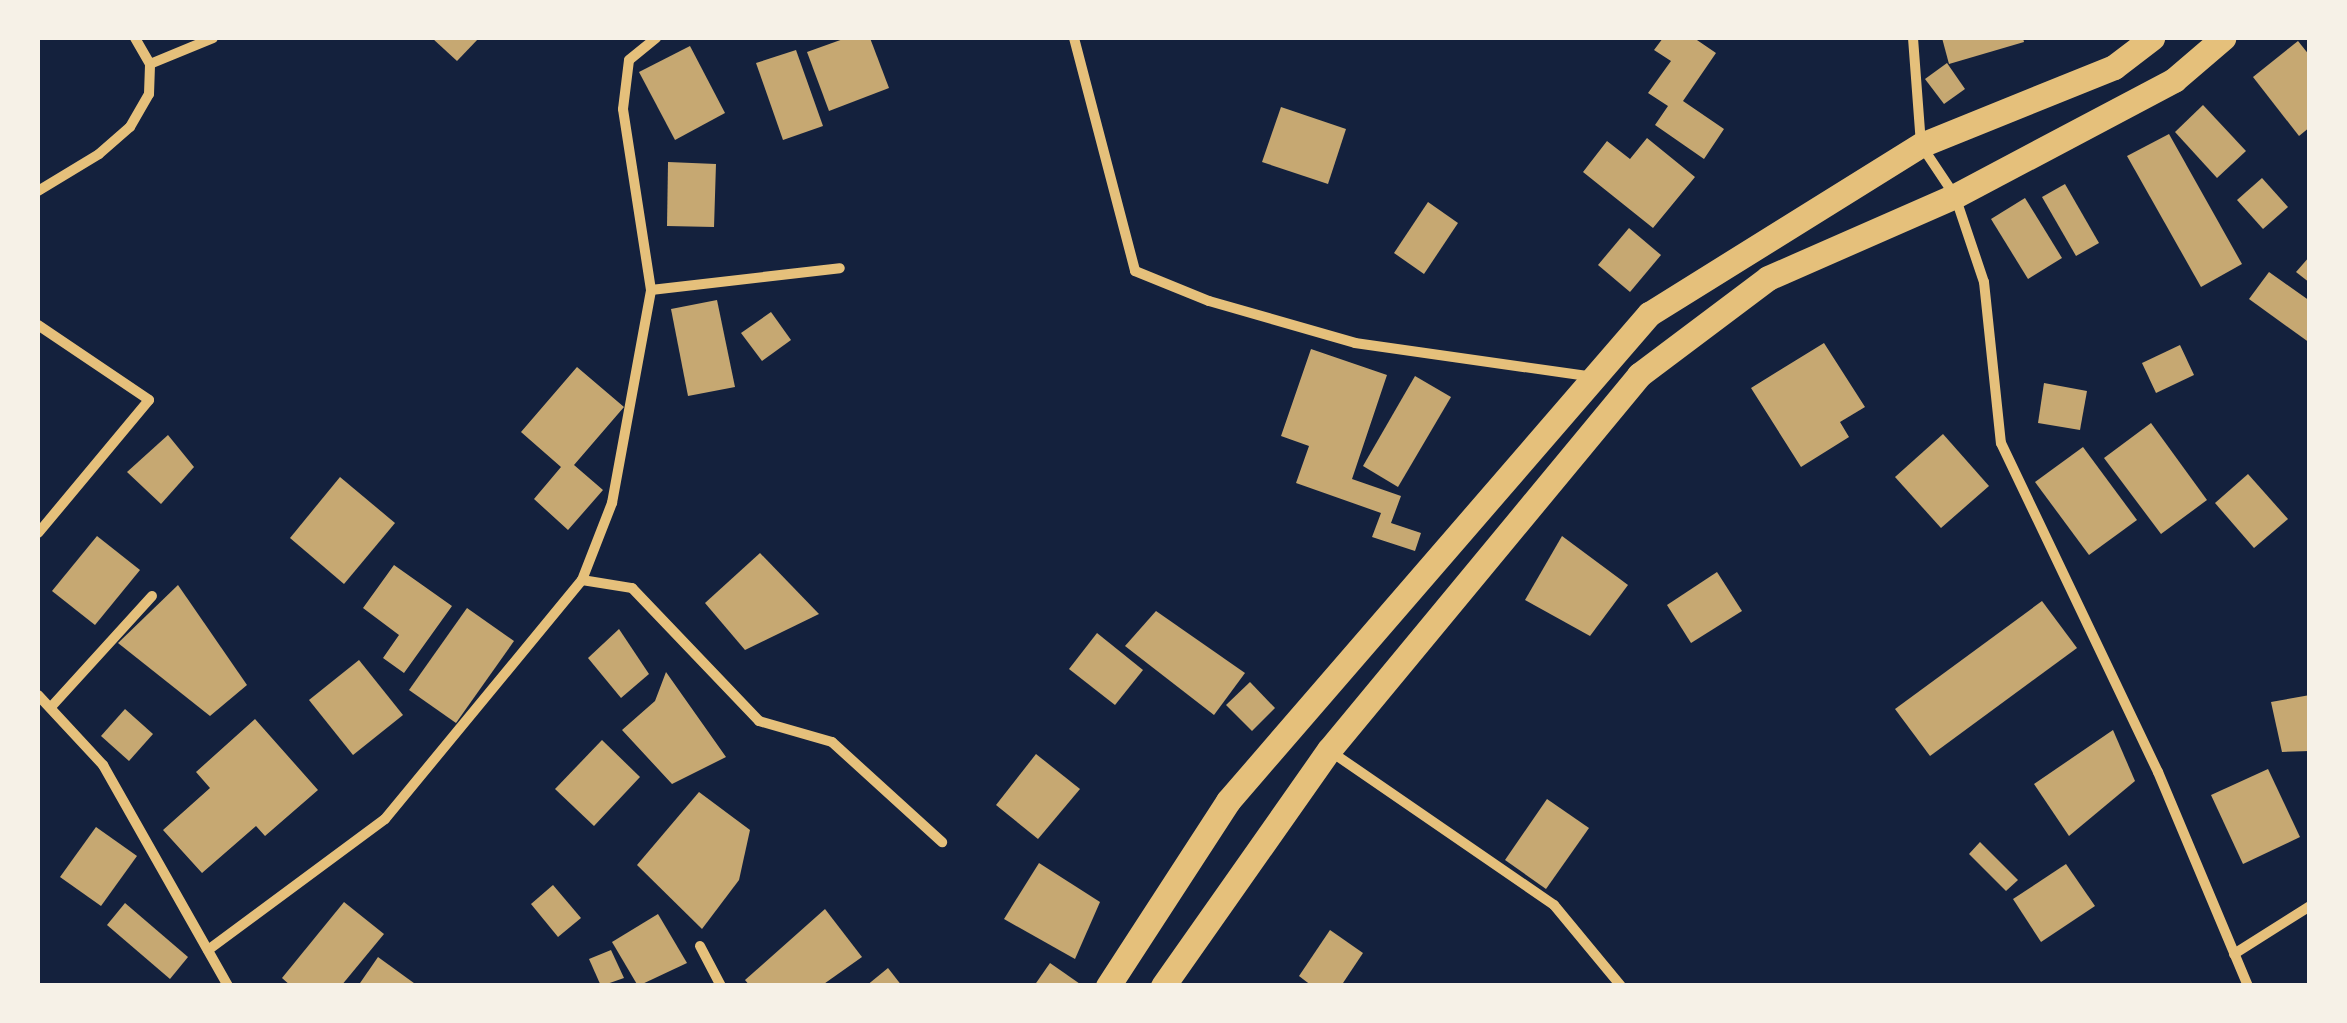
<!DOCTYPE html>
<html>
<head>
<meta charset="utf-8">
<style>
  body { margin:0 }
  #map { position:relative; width:2347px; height:1023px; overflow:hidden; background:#14213d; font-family:"Alegreya Sans",sans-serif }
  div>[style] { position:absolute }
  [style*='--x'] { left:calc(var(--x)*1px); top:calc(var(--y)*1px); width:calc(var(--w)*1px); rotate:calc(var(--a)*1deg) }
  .building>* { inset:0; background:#c6a872 }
  .minor>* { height:10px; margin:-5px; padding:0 5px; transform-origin:5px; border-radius:5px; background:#e5c07b }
  .primary>* { height:25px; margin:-12.5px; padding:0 12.5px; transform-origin:12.5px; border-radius:12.5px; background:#e5c07b }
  span { translate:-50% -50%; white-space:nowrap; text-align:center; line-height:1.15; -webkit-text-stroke:10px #f6f1e7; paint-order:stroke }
  .frame { position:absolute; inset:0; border:40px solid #f6f1e7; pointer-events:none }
</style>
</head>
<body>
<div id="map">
  <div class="building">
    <div style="clip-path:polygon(432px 38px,479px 38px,457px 61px)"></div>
    <div style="clip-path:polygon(846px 38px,870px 38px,889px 88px,829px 111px,807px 52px)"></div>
    <div style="clip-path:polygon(1663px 38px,1694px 38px,1716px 53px,1683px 101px,1724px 129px,1704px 159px,1655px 125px,1668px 106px,1648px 93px,1671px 61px,1654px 50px)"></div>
    <div style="clip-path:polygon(1942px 38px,2023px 38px,2024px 42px,1949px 64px)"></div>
    <div style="clip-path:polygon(2298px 41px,2310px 56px,2310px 127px,2299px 136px,2253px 77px)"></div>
    <div style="clip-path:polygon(690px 46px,725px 113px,675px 140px,639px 72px)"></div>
    <div style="clip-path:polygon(796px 50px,823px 126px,783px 140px,756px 63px)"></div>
    <div style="clip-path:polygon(1947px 63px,1965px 89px,1944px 104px,1925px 79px)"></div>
    <div style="clip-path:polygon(2203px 105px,2246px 151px,2217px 178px,2175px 132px)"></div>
    <div style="clip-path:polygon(1281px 107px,1346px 129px,1328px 184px,1262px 162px)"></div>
    <div style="clip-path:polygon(2169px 134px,2242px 264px,2201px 287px,2127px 156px)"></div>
    <div style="clip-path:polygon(1647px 138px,1695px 177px,1653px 228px,1583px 172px,1607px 141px,1630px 159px)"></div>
    <div style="clip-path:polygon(668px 162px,716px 164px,714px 227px,667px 226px)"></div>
    <div style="clip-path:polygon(2262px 178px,2288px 207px,2263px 229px,2237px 200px)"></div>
    <div style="clip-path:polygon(2065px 184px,2099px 243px,2076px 256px,2042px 197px)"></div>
    <div style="clip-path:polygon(2025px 198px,2062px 258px,2028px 279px,1991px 219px)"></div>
    <div style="clip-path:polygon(1428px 202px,1458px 223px,1424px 274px,1394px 253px)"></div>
    <div style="clip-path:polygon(1629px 228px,1661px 255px,1630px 292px,1598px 265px)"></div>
    <div style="clip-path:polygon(2310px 256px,2310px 283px,2296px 272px)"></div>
    <div style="clip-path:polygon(2269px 272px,2310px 301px,2310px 343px,2249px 299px)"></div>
    <div style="clip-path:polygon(717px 300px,735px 387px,688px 396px,671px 309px)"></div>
    <div style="clip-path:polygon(771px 312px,791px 340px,762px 361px,741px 333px)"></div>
    <div style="clip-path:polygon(1824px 343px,1865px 407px,1840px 422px,1849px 437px,1801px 467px,1751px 388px)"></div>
    <div style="clip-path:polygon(2180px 345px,2194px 375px,2156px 393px,2142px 363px)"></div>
    <div style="clip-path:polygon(1311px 349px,1387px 375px,1352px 479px,1401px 496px,1391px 523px,1421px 533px,1415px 551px,1372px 537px,1381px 513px,1296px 483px,1309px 446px,1281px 436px)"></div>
    <div style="clip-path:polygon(577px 367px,624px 407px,574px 465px,603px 490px,568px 530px,534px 499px,561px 467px,521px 432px)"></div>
    <div style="clip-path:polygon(1415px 376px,1451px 397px,1398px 487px,1363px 466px)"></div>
    <div style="clip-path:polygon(2044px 383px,2087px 391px,2080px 430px,2038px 423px)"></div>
    <div style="clip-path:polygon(2151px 423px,2207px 500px,2161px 534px,2104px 458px)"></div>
    <div style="clip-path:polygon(1943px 434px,1989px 486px,1941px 528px,1895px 477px)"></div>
    <div style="clip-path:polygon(168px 435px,194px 467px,161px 504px,127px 472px)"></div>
    <div style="clip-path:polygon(2083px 447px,2137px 520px,2089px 555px,2035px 482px)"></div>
    <div style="clip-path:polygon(2248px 474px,2288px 519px,2254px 548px,2215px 503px)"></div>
    <div style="clip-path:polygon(340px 477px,395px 523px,344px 584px,290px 538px)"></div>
    <div style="clip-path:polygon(97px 536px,140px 570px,95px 625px,52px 591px)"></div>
    <div style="clip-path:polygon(1562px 536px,1628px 585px,1590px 636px,1525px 600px)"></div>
    <div style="clip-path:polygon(760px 553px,819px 614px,745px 650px,705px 603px)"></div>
    <div style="clip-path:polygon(394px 565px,452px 606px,404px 673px,383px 658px,399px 635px,363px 608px)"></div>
    <div style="clip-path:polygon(1717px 572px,1742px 611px,1691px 643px,1667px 605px)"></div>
    <div style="clip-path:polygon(178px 585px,247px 685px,210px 716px,118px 643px)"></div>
    <div style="clip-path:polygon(2042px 601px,2077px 648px,1930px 756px,1895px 709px)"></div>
    <div style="clip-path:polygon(467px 608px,514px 641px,456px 723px,409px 690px)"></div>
    <div style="clip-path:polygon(1156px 611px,1245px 673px,1214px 715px,1125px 646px)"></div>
    <div style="clip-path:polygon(619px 629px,649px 674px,621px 698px,588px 658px)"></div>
    <div style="clip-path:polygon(1097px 633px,1143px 670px,1115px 705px,1069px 669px)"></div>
    <div style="clip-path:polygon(359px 660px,403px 715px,353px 755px,309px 700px)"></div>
    <div style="clip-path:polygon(666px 672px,726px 757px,672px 784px,622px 730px,655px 701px)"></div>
    <div style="clip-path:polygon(1250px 682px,1275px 708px,1252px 731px,1226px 705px)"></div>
    <div style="clip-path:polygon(2310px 695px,2310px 751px,2282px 752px,2271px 702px)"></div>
    <div style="clip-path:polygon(125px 709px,153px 734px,129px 761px,101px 736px)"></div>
    <div style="clip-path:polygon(255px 719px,318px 790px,265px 836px,256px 826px,202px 873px,163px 830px,210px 788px,196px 772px)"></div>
    <div style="clip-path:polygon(2113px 730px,2135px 781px,2069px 836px,2034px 784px)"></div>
    <div style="clip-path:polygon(602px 740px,640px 777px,594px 826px,555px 789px)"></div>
    <div style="clip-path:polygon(1036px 754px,1080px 789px,1038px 839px,996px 805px)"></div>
    <div style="clip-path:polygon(2268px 769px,2300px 837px,2243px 864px,2211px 795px)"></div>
    <div style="clip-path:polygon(699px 792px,750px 830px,739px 880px,702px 929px,637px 865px)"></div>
    <div style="clip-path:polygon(1547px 799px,1589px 828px,1546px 889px,1505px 860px)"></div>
    <div style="clip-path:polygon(96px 827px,137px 856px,101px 906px,60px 877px)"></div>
    <div style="clip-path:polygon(1980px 842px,2018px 880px,2006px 891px,1969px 854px)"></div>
    <div style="clip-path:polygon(1039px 863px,1100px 902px,1075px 959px,1004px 919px)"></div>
    <div style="clip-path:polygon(2066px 864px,2095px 906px,2041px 942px,2013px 899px)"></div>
    <div style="clip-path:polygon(553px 885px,581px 918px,558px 937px,531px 904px)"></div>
    <div style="clip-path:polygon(344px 902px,384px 934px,341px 986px,291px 986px,282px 978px)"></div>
    <div style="clip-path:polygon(125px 903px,188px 957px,170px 979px,107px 925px)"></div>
    <div style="clip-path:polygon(825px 909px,862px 957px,821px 986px,750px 986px,745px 980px)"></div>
    <div style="clip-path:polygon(658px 914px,687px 963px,638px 986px,612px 942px)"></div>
    <div style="clip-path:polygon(1330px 930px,1363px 953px,1341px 986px,1312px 986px,1299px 976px)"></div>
    <div style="clip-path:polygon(611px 950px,624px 978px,601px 986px,589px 959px)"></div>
    <div style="clip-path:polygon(378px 957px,418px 986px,358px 986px)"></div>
    <div style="clip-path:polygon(1050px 963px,1083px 986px,1034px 986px)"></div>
    <div style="clip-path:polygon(888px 968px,902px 986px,866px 986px)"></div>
  </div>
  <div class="minor">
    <div style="--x:1074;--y:38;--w:241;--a:75.3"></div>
    <div style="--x:1135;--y:271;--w:80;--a:22.1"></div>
    <div style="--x:1209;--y:301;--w:152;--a:16"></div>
    <div style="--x:1355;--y:343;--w:240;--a:8.1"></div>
    <div style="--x:1913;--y:38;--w:107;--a:85.7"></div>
    <div style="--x:1921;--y:145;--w:61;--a:56.3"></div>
    <div style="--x:1955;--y:196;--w:91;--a:71.4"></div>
    <div style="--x:1984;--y:282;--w:162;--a:84"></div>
    <div style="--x:2001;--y:443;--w:365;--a:64.5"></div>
    <div style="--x:2158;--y:772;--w:232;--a:67.2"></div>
    <div style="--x:150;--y:64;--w:68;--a:-22.4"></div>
    <div style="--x:38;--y:191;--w:71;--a:-31.2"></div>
    <div style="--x:99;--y:154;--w:41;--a:-41.1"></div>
    <div style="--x:130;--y:127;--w:38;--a:-60"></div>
    <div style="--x:149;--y:94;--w:30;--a:-88"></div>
    <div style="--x:150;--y:64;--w:30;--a:-120"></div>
    <div style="--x:651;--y:290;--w:190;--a:-6.6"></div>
    <div style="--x:38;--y:325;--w:134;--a:34"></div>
    <div style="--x:149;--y:400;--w:173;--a:129.8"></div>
    <div style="--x:582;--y:580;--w:51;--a:9.1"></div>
    <div style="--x:632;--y:588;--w:184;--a:46.3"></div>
    <div style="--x:759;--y:721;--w:76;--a:16"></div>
    <div style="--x:832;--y:742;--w:149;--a:42.3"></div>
    <div style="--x:38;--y:695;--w:96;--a:47.1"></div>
    <div style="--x:103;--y:765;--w:254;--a:60.5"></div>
    <div style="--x:51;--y:707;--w:150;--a:-47.7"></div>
    <div style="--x:1330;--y:751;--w:272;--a:34.5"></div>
    <div style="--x:1554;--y:905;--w:105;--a:50.4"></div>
    <div style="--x:700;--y:946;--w:45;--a:62.3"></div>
    <div style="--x:208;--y:950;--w:220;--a:-36.5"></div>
    <div style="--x:385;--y:819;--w:310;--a:-50.5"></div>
    <div style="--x:582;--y:580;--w:83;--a:-68.7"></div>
    <div style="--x:612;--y:503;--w:217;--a:-79.6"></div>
    <div style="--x:651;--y:290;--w:183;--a:-98.8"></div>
    <div style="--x:623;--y:109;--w:49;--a:-83"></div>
    <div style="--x:629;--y:60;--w:35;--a:-39"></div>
    <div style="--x:2234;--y:954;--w:90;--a:-32.3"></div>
  </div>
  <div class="primary">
    <div style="--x:1108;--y:986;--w:221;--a:-57"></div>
    <div style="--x:1228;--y:801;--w:644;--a:-49.16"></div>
    <div style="--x:1649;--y:314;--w:320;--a:-31.9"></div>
    <div style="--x:1921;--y:145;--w:208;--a:-22"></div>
    <div style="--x:2114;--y:67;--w:48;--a:-37.3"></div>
    <div style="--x:1163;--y:986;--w:289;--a:-54.9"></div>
    <div style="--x:1329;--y:750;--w:487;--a:-50.4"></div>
    <div style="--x:1639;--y:375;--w:161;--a:-36.9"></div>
    <div style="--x:1768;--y:278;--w:204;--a:-23.7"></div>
    <div style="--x:1955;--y:196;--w:248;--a:-27.9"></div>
    <div style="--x:2174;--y:80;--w:65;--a:-40.6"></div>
  </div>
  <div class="frame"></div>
</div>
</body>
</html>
